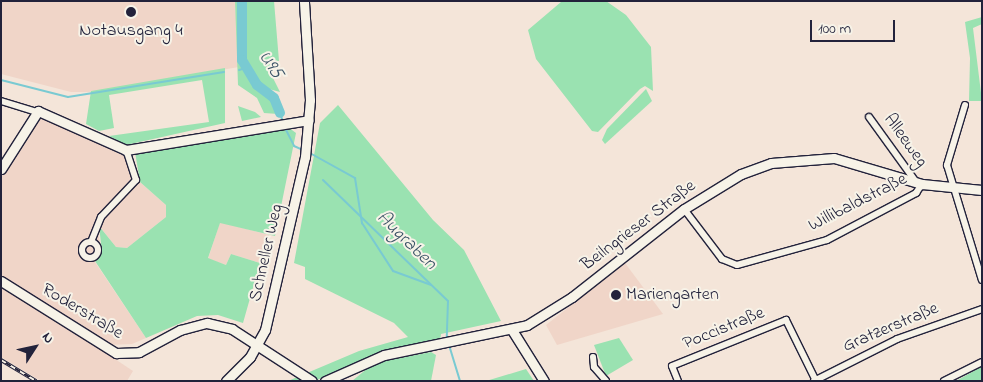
<!DOCTYPE html>
<html>
<head>
<meta charset="utf-8">
<style>
  body { margin:0 }
  #map { position:relative; width:983px; height:382px; overflow:hidden; background:#f4e5d9; font-family:"Indie Flower",sans-serif }
  div>[style] { position:absolute }
  [style*='--x'] { left:calc(var(--x)*1px); top:calc(var(--y)*1px); width:calc(var(--w)*1px); rotate:calc(var(--a)*1deg) }
  .built>* { inset:0; background:#f0d5c8 }
  .green>* { inset:0; background:#9ae2b1 }
  .stream>* { height:2px; margin:-1px; padding:0 1px; transform-origin:1px; border-radius:1px; background:#79cad2 }
  .river>* { height:10px; margin:-5px; padding:0 5px; transform-origin:5px; border-radius:5px; background:#79cad2 }
  .roads { filter:drop-shadow(1px 0 #22223b) drop-shadow(-1px 0 #22223b) drop-shadow(0 1px #22223b) drop-shadow(0 -1px #22223b) }
  .street>* { height:6px; margin:-3px; padding:0 3px; transform-origin:3px; border-radius:3px; background:#f7f3e8 }
  .street>.ring { margin:-3px; padding:0; box-sizing:content-box; background:none; border:6px solid #f7f3e8; border-radius:50% }
  .secondary>* { height:9px; margin:-4.5px; padding:0 4.5px; transform-origin:4.5px; border-radius:4.5px; background:#f7f3e8 }
  .rail>* { height:4px; margin-top:-2px; transform-origin:0; background:repeating-linear-gradient(90deg,#f7f3e8 0 5.5px,#22223b 0 11px); box-sizing:border-box; border-block:1px solid #22223b }
  .dots>* { width:14px; height:14px; translate:-50% -50%; box-sizing:border-box; border:2px solid #f7f3e8; border-radius:50% }
  span { translate:-50% -50%; white-space:nowrap; text-align:center; line-height:1.15; -webkit-text-stroke:4px #f7f3e8; paint-order:stroke }
  .poi-label { font-size:18px; color:#22223b }
  .left { translate:0 -50%; text-align:left }
  .street-label { font-size:18px; color:#22223b }
  .water-label { font-size:19px; color:#3c5468; font-style:italic }
  .frame { position:absolute; inset:0; border:2px solid #22223b; pointer-events:none }
  .north { position:absolute; left:10px; top:322px; width:50px; height:50px; -webkit-text-stroke:4px #f7f3e8; paint-order:stroke; rotate:55deg; font-size:14px; font-weight:700; line-height:20px; text-align:center; color:#22223b }
  .north::after { content:''; display:block; margin:auto; width:18px; height:22px; background:#22223b; clip-path:polygon(50% 0,100% 100%,50% 72%,0 100%) }
  .scale { position:absolute; left:810px; top:20px; width:85px; height:22px; box-sizing:border-box; border:2px solid #22223b; border-top:0; padding-left:6px; font-size:15px; line-height:18px; white-space:nowrap; color:#22223b; -webkit-text-stroke:4px #f7f3e8; paint-order:stroke }
</style>
</head>
<body>
<div id="map">
  <div class="built">
    <div style="clip-path:polygon(1px 1px,235px 1px,239px 67px,89px 92px,71px 92px,1px 74px)"></div>
    <div style="clip-path:polygon(40px 116px,124px 156px,132px 175px,166px 205px,166px 217px,127px 248px,116px 247px,100px 227px,98px 233px,102px 252px,95px 262px,146px 338px,132px 344px,106px 345px,103px 351px,133px 371px,127px 381px,41px 381px,1px 357px,1px 175px)"></div>
    <div style="clip-path:polygon(220px 222px,269px 235px,260px 263px,231px 254px,226px 265px,208px 259px)"></div>
    <div style="clip-path:polygon(625px 263px,663px 314px,557px 345px,546px 325px)"></div>
  </div>
  <div class="green">
    <div style="clip-path:polygon(235px 1px,274px 1px,279px 61px,274px 61px,271px 74px,280px 92px,258px 86px,273px 100px,278px 114px,264px 113px,257px 98px,238px 85px)"></div>
    <div style="clip-path:polygon(606px 1px,626px 15px,651px 47px,653px 91px,645px 86px,640px 89px,598px 132px,592px 131px,536px 59px,528px 30px,561px 2px)"></div>
    <div style="clip-path:polygon(982px 17px,982px 24px,973px 28px,982px 101px,969px 101px,970px 58px,965px 22px)"></div>
    <div style="clip-path:polygon(225px 68px,225px 123px,126px 145px,109px 136px,209px 122px,202px 80px,109px 95px,114px 128px,99px 131px,86px 124px,91px 91px)"></div>
    <div style="clip-path:polygon(646px 89px,652px 101px,605px 144px,602px 140px,607px 129px)"></div>
    <div style="clip-path:polygon(338px 105px,433px 220px,464px 250px,501px 321px,441px 334px,440px 342px,375px 354px,315px 381px,288px 381px,359px 351px,408px 337px,394px 323px,305px 279px,305px 267px,294px 263px,320px 123px)"></div>
    <div style="clip-path:polygon(238px 106px,255px 112px,261px 117px,242px 121px)"></div>
    <div style="clip-path:polygon(288px 127px,296px 133px,275px 236px,220px 223px,208px 258px,226px 265px,231px 254px,260px 263px,243px 323px,218px 315px,197px 316px,146px 338px,95px 261px,102px 252px,99px 226px,116px 247px,127px 248px,166px 217px,166px 205px,140px 182px,135px 152px)"></div>
    <div style="clip-path:polygon(619px 338px,633px 360px,606px 376px,594px 345px)"></div>
    <div style="clip-path:polygon(431px 352px,436px 355px,431px 381px,352px 381px,374px 363px)"></div>
    <div style="clip-path:polygon(981px 367px,982px 381px,956px 381px)"></div>
    <div style="clip-path:polygon(526px 369px,534px 381px,486px 381px)"></div>
  </div>
  <div class="stream">
    <div style="--x:242;--y:1;--w:59;--a:90"></div>
    <div style="--x:242;--y:60;--w:29;--a:59"></div>
    <div style="--x:257;--y:85;--w:21;--a:37"></div>
    <div style="--x:274;--y:98;--w:25;--a:69"></div>
    <div style="--x:239;--y:70;--w:7;--a:-16"></div>
    <div style="--x:1;--y:80;--w:69;--a:14.2"></div>
    <div style="--x:68;--y:97;--w:158;--a:-9.1"></div>
    <div style="--x:284;--y:126;--w:22;--a:63"></div>
    <div style="--x:294;--y:146;--w:10;--a:24"></div>
    <div style="--x:308;--y:152;--w:54;--a:29"></div>
    <div style="--x:355;--y:178;--w:46;--a:81.2"></div>
    <div style="--x:362;--y:223;--w:57;--a:57.1"></div>
    <div style="--x:393;--y:271;--w:40;--a:20.2"></div>
    <div style="--x:323;--y:180;--w:174;--a:44.1"></div>
    <div style="--x:448;--y:301;--w:37;--a:92"></div>
    <div style="--x:449;--y:345;--w:38;--a:73"></div>
  </div>
  <div class="river">
    <div style="--x:242;--y:1;--w:59;--a:90"></div>
    <div style="--x:242;--y:60;--w:29;--a:59"></div>
    <div style="--x:257;--y:85;--w:21;--a:37"></div>
    <div style="--x:274;--y:98;--w:16;--a:68"></div>
  </div>
  <div class="roads">
    <div class="street">
      <div style="--x:1;--y:101;--w:37;--a:17"></div>
      <div style="--x:965;--y:105;--w:63;--a:106.7"></div>
      <div style="--x:947;--y:165;--w:120;--a:73.1"></div>
      <div style="--x:869;--y:117;--w:80;--a:54.1"></div>
      <div style="--x:684;--y:209;--w:63;--a:52.8"></div>
      <div style="--x:722;--y:259;--w:16;--a:22"></div>
      <div style="--x:737;--y:265;--w:93;--a:-15.5"></div>
      <div style="--x:827;--y:240;--w:101;--a:-27.8"></div>
      <div style="--x:916;--y:193;--w:11;--a:-56"></div>
      <div style="--x:91;--y:242;--w:27;--a:-68"></div>
      <div style="--x:101;--y:217;--w:51;--a:-46.6"></div>
      <div style="--x:136;--y:180;--w:32;--a:-108"></div>
      <div class="ring" style="left:82px;top:242px;width:10px;height:10px"></div>
      <div style="--x:593;--y:357;--w:10;--a:84"></div>
      <div style="--x:594;--y:367;--w:18;--a:49"></div>
      <div style="--x:678;--y:381;--w:16;--a:-112"></div>
      <div style="--x:672;--y:366;--w:123;--a:-22"></div>
      <div style="--x:786;--y:320;--w:68;--a:63.8"></div>
      <div style="--x:814;--y:381;--w:93;--a:-26.8"></div>
      <div style="--x:897;--y:339;--w:90;--a:-19.4"></div>
      <div style="--x:944;--y:381;--w:42;--a:-26.6"></div>
    </div>
    <div class="secondary">
      <div style="--x:1;--y:169;--w:69;--a:-57.5"></div>
      <div style="--x:38;--y:111;--w:96;--a:23.9"></div>
      <div style="--x:126;--y:150;--w:185;--a:-9.3"></div>
      <div style="--x:1;--y:281;--w:136;--a:32.1"></div>
      <div style="--x:116;--y:353;--w:23;--a:-2"></div>
      <div style="--x:139;--y:352;--w:47;--a:-28.2"></div>
      <div style="--x:180;--y:330;--w:28;--a:-15"></div>
      <div style="--x:207;--y:323;--w:26;--a:13"></div>
      <div style="--x:232;--y:329;--w:95;--a:33"></div>
      <div style="--x:512;--y:330;--w:60;--a:57.9"></div>
      <div style="--x:226;--y:381;--w:34;--a:-45"></div>
      <div style="--x:250;--y:357;--w:31;--a:-61"></div>
      <div style="--x:265;--y:330;--w:178;--a:-77"></div>
      <div style="--x:305;--y:157;--w:57;--a:-85"></div>
      <div style="--x:310;--y:100;--w:99;--a:-93.5"></div>
      <div style="--x:325;--y:381;--w:64;--a:-23.8"></div>
      <div style="--x:384;--y:355;--w:146;--a:-11.8"></div>
      <div style="--x:527;--y:325;--w:53;--a:-31.9"></div>
      <div style="--x:572;--y:297;--w:142;--a:-38.2"></div>
      <div style="--x:684;--y:209;--w:67;--a:-31.6"></div>
      <div style="--x:741;--y:174;--w:32;--a:-20"></div>
      <div style="--x:771;--y:163;--w:63;--a:-4.5"></div>
      <div style="--x:834;--y:158;--w:92;--a:16.5"></div>
      <div style="--x:922;--y:184;--w:60;--a:5.7"></div>
    </div>
  </div>
  <div class="rail">
    <div style="--x:1;--y:360;--w:41;--a:31"></div>
  </div>
  <div class="dots">
    <div style="left:131px;top:12px;background:#22223b"></div>
    <div style="left:616px;top:295px;background:#22223b"></div>
  </div>
  <div class="poi-label">
    <span style="left:131px;top:31px">Notausgang 4</span>
    <span class="left" style="left:626px;top:295px">Mariengarten</span>
  </div>
  <div class="street-label">
    <span style="left:905px;top:141px;rotate:54deg">Alleeweg</span>
    <span style="left:858px;top:203px;rotate:-27deg">Willibaldstraße</span>
    <span style="left:639px;top:226px;rotate:-37deg">Beilngrieser Straße</span>
    <span style="left:267px;top:253px;rotate:-77deg">Schneller Weg</span>
    <span style="left:82px;top:312px;rotate:31deg">Roderstraße</span>
    <span style="left:891px;top:328px;rotate:-23deg">Gratzerstraße</span>
    <span style="left:724px;top:329px;rotate:-22deg">Poccistraße</span>
  </div>
  <div class="water-label">
    <span style="left:270px;top:65px;rotate:57deg">U95</span>
    <span style="left:406px;top:241px;rotate:44deg">Augraben</span>
  </div>
  <div class="frame"></div>
  <div class="north">N</div>
  <div class="scale">100 m</div>
</div>
</body>
</html>
